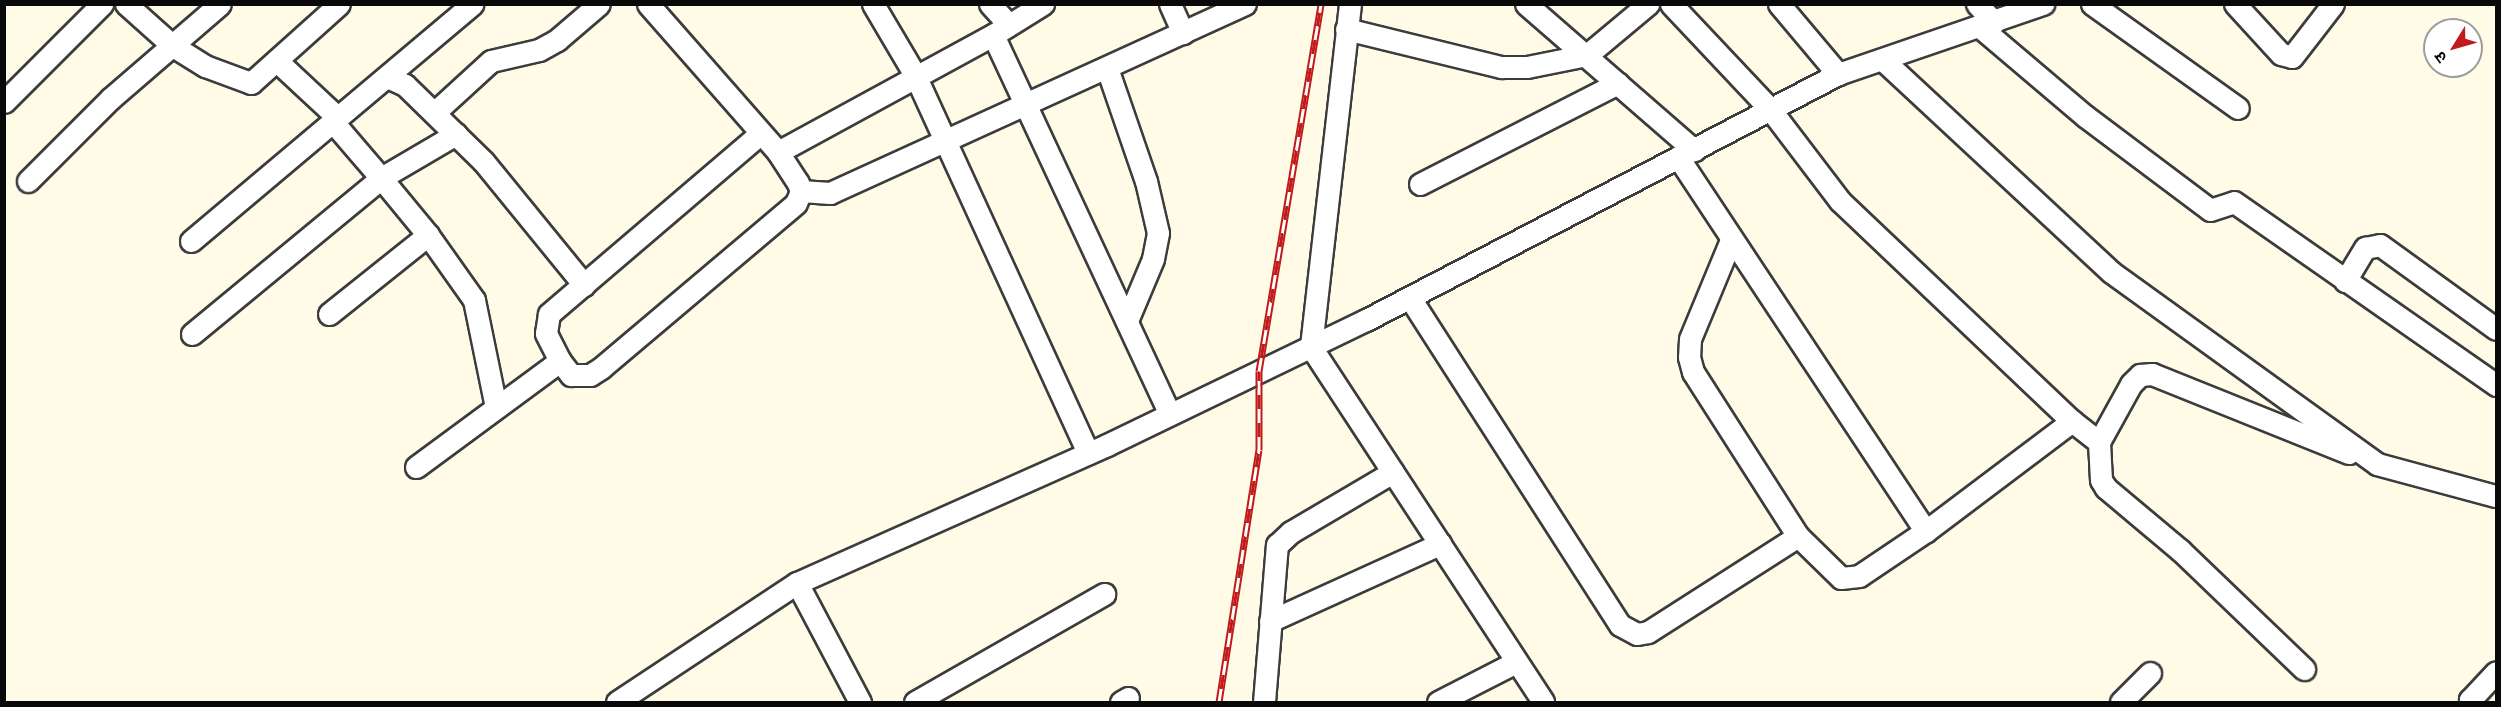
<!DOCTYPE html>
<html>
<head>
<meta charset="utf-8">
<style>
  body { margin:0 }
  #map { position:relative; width:2501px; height:707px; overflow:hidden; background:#fffbe6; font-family:Lora,"Noto Sans Devanagari",serif }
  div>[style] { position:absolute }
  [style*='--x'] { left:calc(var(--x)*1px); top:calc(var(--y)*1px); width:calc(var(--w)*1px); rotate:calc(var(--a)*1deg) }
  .roads { filter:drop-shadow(2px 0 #3c3c3c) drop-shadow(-2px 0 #3c3c3c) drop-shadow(0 2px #3c3c3c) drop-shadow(0 -2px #3c3c3c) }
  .street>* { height:21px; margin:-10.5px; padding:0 10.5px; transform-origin:10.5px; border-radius:10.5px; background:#fff }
  .rail>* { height:7px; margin-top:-3.5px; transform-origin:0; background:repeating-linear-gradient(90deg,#fff 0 14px,#c11a1b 0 28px); box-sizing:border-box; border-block:2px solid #c11a1b }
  span { translate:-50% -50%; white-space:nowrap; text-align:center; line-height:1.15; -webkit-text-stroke:6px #fff; paint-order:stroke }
  .frame { position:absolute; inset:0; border:6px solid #090909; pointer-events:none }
  .north { position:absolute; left:2423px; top:18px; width:60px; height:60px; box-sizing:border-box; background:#fff; border:2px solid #9d9d9d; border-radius:50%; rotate:233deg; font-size:16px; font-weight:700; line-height:24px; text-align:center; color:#090909 }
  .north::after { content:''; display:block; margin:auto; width:21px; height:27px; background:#c11a1b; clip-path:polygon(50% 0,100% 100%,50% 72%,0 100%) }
</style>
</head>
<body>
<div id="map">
  <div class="roads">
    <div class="street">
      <div style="--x:126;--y:4;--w:63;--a:41.8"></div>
      <div style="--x:173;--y:46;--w:38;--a:32"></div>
      <div style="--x:205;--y:66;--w:49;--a:20.3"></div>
      <div style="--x:251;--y:83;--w:118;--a:-41.9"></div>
      <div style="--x:648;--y:4;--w:197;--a:48.7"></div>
      <div style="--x:778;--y:152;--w:245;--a:-28.6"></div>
      <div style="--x:993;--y:35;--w:417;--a:65"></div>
      <div style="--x:873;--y:4;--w:82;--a:59.4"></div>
      <div style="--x:915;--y:75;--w:416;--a:65.4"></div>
      <div style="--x:990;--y:4;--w:28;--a:48"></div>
      <div style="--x:1170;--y:4;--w:32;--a:66"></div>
      <div style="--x:1350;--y:4;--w:345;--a:96.5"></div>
      <div style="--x:1311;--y:347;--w:424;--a:56.8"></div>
      <div style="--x:1526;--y:4;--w:223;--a:41"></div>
      <div style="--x:1671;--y:4;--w:144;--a:46.7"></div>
      <div style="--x:1770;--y:109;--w:116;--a:52.7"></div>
      <div style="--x:1840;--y:201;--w:320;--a:43.5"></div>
      <div style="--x:2072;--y:421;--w:34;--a:38"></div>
      <div style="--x:2099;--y:442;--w:38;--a:87"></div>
      <div style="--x:2101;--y:480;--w:9;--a:58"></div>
      <div style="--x:2106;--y:488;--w:97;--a:40"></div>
      <div style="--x:2180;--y:550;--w:172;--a:43.8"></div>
      <div style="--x:1779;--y:4;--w:92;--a:49.9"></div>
      <div style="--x:1977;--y:4;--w:25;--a:47"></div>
      <div style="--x:2092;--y:4;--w:179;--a:35.5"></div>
      <div style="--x:2235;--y:4;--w:68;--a:47.4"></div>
      <div style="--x:2281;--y:54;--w:11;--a:15"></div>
      <div style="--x:2292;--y:57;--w:67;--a:-52.3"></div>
      <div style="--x:1980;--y:27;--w:138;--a:40.3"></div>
      <div style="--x:2085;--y:116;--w:156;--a:36.9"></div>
      <div style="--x:2210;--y:210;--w:25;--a:-18"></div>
      <div style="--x:2234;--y:202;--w:320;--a:34.9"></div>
      <div style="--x:1346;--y:29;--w:160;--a:13.8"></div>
      <div style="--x:1501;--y:67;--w:26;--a:0"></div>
      <div style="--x:1527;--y:67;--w:61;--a:-11.3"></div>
      <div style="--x:1587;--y:55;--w:80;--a:-39.9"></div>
      <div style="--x:993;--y:35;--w:59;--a:-31.8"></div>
      <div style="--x:1883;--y:60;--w:311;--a:42.9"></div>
      <div style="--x:2111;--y:272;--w:328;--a:35.8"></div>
      <div style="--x:2377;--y:464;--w:123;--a:15.1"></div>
      <div style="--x:278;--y:62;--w:82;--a:43"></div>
      <div style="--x:1107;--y:68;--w:120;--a:71"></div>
      <div style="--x:1146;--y:181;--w:53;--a:77"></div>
      <div style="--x:1158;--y:233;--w:26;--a:101"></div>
      <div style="--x:1153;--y:259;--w:67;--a:112.8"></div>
      <div style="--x:387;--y:77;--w:20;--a:24"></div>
      <div style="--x:405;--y:85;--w:109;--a:44.3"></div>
      <div style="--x:483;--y:161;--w:160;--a:50.8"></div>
      <div style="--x:4;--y:102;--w:139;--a:-45"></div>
      <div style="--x:434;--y:113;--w:77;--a:-42.4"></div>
      <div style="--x:491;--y:61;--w:49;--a:-12.9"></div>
      <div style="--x:539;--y:50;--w:21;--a:-29"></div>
      <div style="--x:557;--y:40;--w:55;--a:-40.6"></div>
      <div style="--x:1678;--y:157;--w:449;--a:56.5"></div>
      <div style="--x:28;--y:181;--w:116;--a:-45"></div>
      <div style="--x:110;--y:99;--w:145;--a:-40.8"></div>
      <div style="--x:1420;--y:184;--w:222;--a:-27"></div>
      <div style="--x:801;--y:191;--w:29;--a:4"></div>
      <div style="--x:830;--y:193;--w:456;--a:-24.5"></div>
      <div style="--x:428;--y:235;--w:80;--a:54.7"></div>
      <div style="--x:474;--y:300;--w:109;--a:78.4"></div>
      <div style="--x:1731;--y:240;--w:107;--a:112.5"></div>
      <div style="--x:1690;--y:339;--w:18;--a:93"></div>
      <div style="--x:1689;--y:357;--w:16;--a:75"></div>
      <div style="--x:1693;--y:372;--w:195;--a:57.4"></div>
      <div style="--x:191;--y:241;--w:368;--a:-40.1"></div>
      <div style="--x:2345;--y:281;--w:39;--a:-59"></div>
      <div style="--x:2365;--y:248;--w:15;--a:-11"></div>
      <div style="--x:2380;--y:245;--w:143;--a:35.9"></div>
      <div style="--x:1410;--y:298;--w:389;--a:57.3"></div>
      <div style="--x:1620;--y:625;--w:19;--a:28"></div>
      <div style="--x:1637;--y:634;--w:11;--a:-10"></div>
      <div style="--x:1648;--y:632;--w:178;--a:-32.6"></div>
      <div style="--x:1798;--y:536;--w:60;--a:44.3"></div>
      <div style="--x:1841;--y:578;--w:18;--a:-6"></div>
      <div style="--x:1859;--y:576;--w:81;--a:-33.9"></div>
      <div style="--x:1926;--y:531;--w:183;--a:-37"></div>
      <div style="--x:329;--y:314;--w:127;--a:-38.6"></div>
      <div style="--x:428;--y:235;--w:74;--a:-129.5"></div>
      <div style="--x:381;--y:178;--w:87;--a:-30.4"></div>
      <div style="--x:192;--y:334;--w:245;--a:-39.5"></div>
      <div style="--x:381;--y:178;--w:74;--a:-130.6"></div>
      <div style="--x:560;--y:361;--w:18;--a:52"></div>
      <div style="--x:571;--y:375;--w:19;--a:0"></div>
      <div style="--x:590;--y:375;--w:13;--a:-32"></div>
      <div style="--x:601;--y:368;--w:255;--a:-40.2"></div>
      <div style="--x:796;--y:203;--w:13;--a:-67"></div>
      <div style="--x:801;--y:191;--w:9;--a:-111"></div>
      <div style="--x:798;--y:183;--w:37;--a:-123"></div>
      <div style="--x:2099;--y:442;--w:66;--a:-61.1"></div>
      <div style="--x:2131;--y:384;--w:13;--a:-45"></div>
      <div style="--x:2140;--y:375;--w:12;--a:-5"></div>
      <div style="--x:2152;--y:374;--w:212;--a:21.9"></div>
      <div style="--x:416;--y:467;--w:179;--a:-36.4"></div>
      <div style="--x:560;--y:361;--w:31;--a:-117"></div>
      <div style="--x:546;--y:333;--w:19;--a:-81"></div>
      <div style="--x:549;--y:314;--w:277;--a:-40.5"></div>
      <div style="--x:797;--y:583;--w:135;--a:62.1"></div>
      <div style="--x:1270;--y:621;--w:187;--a:-24.4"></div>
      <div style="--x:617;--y:702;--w:216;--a:-33.5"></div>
      <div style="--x:797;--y:583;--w:339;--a:-24"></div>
      <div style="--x:1107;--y:445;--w:288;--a:-25.8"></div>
      <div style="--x:1366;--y:320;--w:532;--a:-27.53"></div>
      <div style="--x:1838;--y:74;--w:217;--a:-18.9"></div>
      <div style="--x:915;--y:702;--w:218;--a:-29.7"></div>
      <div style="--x:1121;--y:702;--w:8;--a:-30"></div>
      <div style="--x:1264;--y:702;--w:158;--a:-85.3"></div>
      <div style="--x:1277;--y:545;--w:19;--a:-43"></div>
      <div style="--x:1291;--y:532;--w:118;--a:-30.5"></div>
      <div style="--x:1438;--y:702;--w:88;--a:-27.1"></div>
      <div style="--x:2121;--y:702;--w:41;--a:-45"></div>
      <div style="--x:2473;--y:702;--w:4;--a:-146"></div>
      <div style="--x:2470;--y:700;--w:38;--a:-47"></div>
    </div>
  </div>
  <div class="rail">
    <div style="--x:1219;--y:702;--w:255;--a:-81"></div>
    <div style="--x:1259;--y:450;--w:79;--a:-90"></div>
    <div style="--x:1259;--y:371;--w:372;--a:-80.4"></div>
  </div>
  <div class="frame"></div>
  <div class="north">उ</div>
</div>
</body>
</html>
